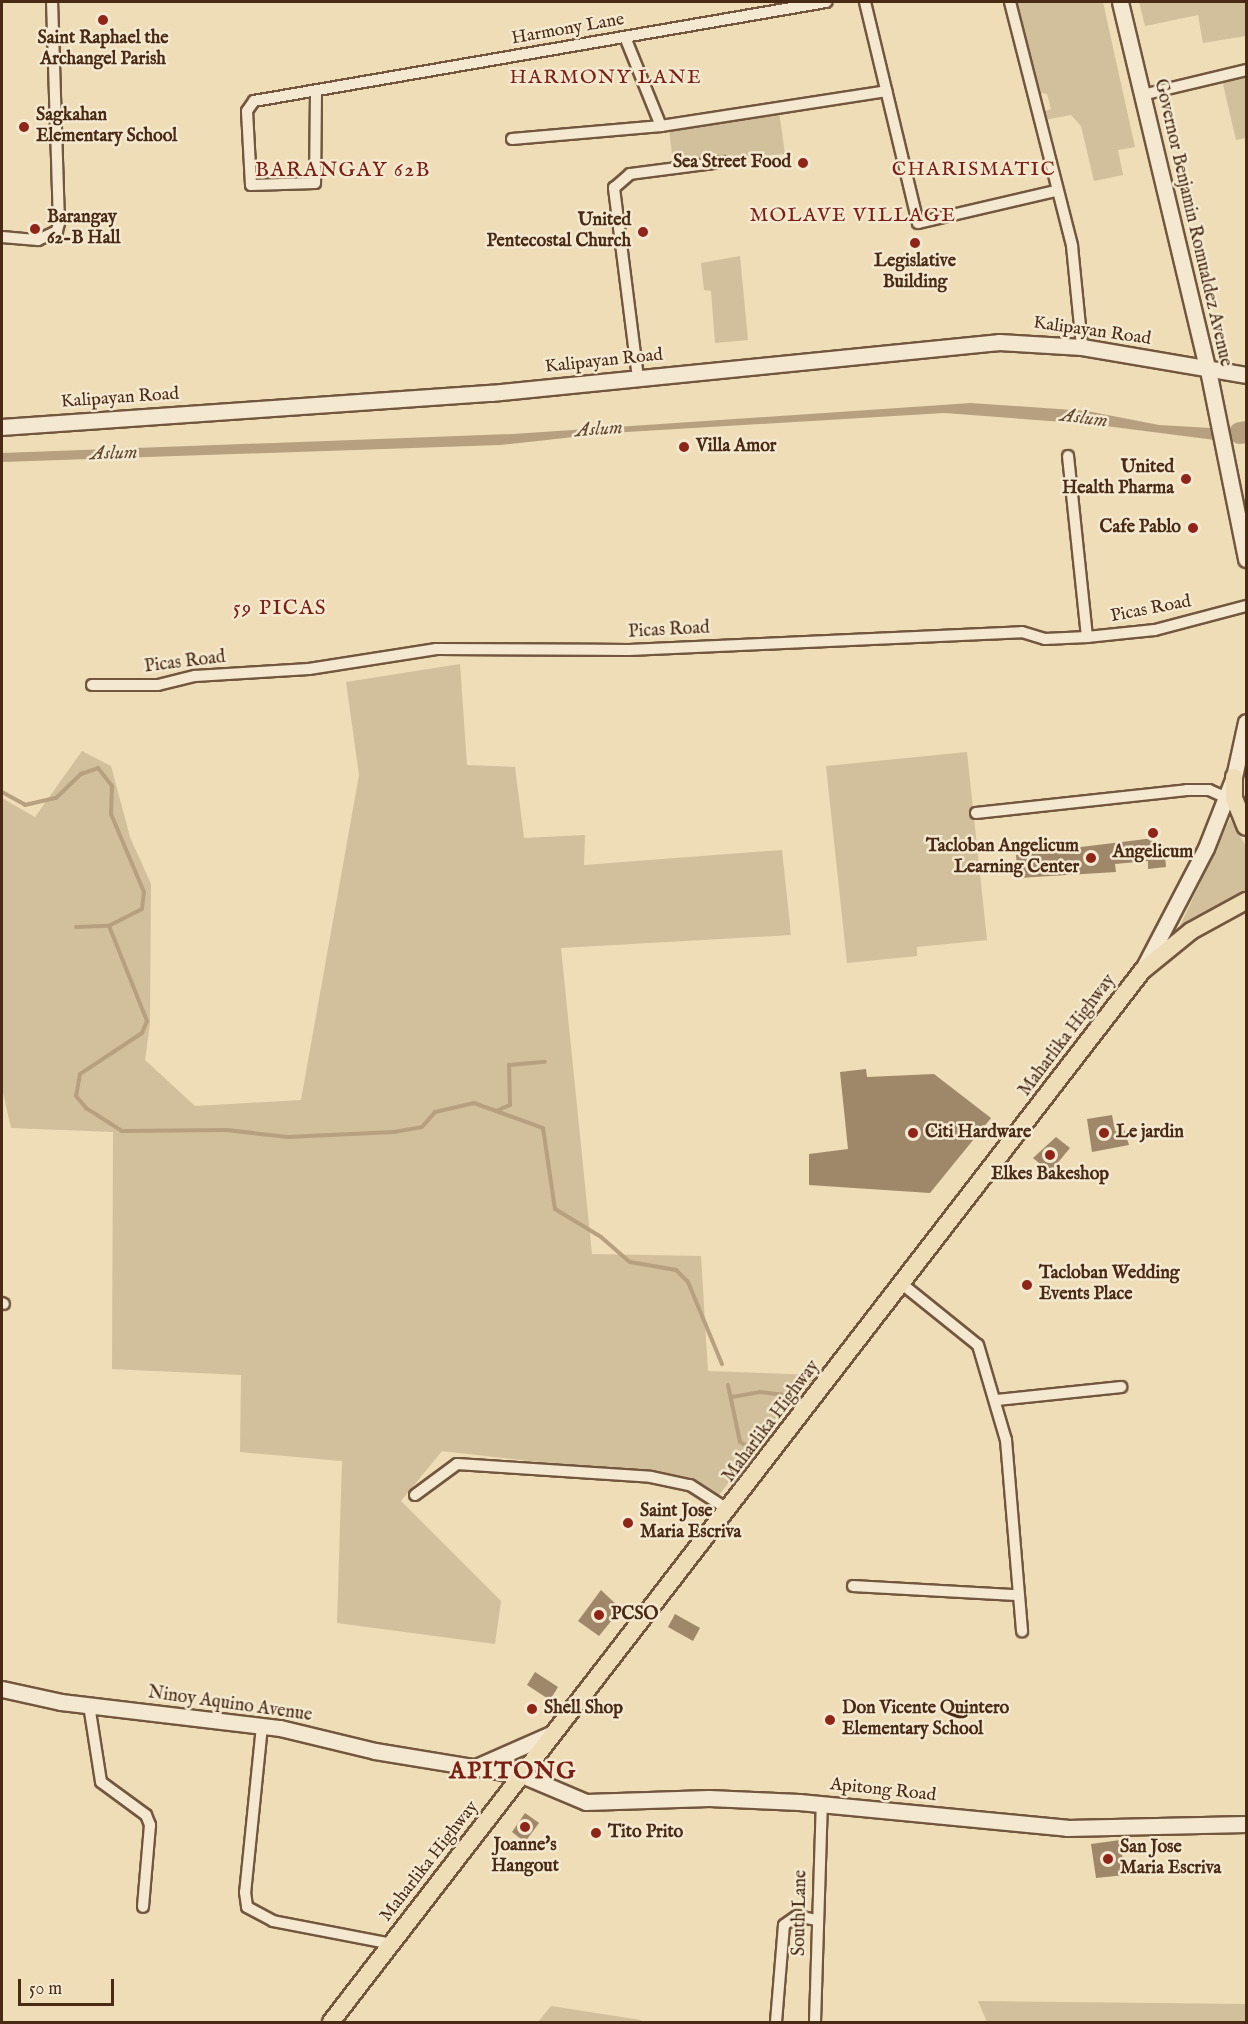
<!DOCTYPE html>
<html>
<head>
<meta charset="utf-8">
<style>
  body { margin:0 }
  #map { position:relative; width:1248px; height:2024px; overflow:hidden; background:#eeddb7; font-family:"IM FELL English",serif }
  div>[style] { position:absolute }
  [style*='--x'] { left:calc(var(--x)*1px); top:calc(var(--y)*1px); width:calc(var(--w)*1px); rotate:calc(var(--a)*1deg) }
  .green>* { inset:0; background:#d2bf9b }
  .water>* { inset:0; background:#b6a080 }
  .stream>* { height:4px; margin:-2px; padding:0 2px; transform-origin:2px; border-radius:2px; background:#b6a080 }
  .river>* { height:22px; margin:-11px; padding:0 11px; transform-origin:11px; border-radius:11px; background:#b6a080 }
  .building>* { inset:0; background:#9f8769 }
  .roads { filter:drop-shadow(2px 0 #72573e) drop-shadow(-2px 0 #72573e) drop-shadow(0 2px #72573e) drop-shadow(0 -2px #72573e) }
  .street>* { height:10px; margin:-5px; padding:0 5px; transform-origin:5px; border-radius:5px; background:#f4e9d0 }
  .secondary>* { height:15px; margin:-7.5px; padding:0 7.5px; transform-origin:7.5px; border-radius:7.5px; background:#f4e9d0 }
  .primary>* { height:16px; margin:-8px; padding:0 8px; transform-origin:8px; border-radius:8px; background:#eeddb7 }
  .dots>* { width:16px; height:16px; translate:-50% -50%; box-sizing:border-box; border:3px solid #f4e9d0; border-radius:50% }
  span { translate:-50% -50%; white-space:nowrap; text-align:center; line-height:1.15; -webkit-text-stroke:5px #f4e9d0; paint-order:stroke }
  .street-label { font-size:18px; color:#492a15 }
  .poi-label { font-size:18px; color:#492a15; font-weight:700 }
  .left { translate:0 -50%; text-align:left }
  .right { translate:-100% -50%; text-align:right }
  .neighbourhood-label { font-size:20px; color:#7a1f14; letter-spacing:1.5px }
  .water-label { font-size:20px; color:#644830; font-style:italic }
  .quarter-label { font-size:21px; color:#7a1f14; letter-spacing:1.5px }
  .district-label { font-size:24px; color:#7a1f14; font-weight:700; letter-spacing:1.5px }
  .frame { position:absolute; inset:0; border:3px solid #492a15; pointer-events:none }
  .scale { position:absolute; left:18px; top:1979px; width:96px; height:27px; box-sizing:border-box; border:3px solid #492a15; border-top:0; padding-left:8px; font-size:18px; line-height:21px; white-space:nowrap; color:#492a15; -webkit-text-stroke:4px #f4e9d0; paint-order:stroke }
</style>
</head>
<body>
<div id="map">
  <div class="green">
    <div style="clip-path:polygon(1017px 2px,1103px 2px,1135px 147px,1118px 150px,1123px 175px,1094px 181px,1081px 126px,1071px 115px,1044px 120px,1042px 112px,1051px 109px,1047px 94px,1037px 92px)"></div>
    <div style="clip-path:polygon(1139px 2px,1246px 2px,1246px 36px,1203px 43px,1198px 15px,1145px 26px)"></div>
    <div style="clip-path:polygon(1246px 75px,1246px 138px,1236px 140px,1222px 80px)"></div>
    <div style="clip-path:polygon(779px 111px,785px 154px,673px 163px,669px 128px)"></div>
    <div style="clip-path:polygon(740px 256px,748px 340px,715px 343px,711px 291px,704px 290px,701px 263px)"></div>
    <div style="clip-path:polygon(460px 664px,467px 765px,515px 767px,524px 838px,585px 835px,584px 865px,782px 850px,791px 935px,561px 948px,592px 1254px,701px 1256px,708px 1371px,816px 1375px,718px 1496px,686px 1479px,442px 1451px,401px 1501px,501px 1601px,495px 1644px,337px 1623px,342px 1461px,240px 1452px,241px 1375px,112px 1369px,113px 1132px,11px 1128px,2px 1088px,2px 798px,35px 817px,82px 751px,111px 766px,130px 837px,151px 884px,150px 1023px,145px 1060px,195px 1106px,301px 1100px,359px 775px,346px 682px)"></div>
    <div style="clip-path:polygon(967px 752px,987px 940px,917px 947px,917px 956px,847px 963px,826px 766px)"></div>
    <div style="clip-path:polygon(1230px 819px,1246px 846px,1246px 892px,1178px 930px)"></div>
    <div style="clip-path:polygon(978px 2001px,1246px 2004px,1246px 2022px,987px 2022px)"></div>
    <div style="clip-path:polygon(551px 2006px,641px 2020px,641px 2022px,538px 2022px)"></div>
  </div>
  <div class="water">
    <div style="clip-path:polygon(971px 403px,1087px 411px,1159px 425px,1211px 428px,1215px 440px,1090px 424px,944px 413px,610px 433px,500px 445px,2px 462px,2px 453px,513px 434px)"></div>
  </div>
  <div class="stream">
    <div style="--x:2;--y:792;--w:26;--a:29"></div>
    <div style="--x:25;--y:805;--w:32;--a:-13"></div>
    <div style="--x:56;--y:798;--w:35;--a:-44"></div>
    <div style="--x:81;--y:774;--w:18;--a:-19"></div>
    <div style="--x:98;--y:768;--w:23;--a:52"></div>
    <div style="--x:112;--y:786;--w:28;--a:92"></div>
    <div style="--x:111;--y:814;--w:85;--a:67.1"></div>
    <div style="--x:144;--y:892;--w:17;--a:97"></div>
    <div style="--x:142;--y:909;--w:37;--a:153"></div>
    <div style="--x:109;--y:926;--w:102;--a:68.2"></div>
    <div style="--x:147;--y:1021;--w:13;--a:113"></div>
    <div style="--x:142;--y:1033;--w:74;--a:146.5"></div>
    <div style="--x:80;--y:1074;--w:22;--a:100"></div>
    <div style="--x:76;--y:1096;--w:16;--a:50"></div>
    <div style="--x:86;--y:1108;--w:43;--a:32.6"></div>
    <div style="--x:122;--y:1131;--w:104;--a:-0.6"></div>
    <div style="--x:226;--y:1130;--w:62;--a:6.4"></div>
    <div style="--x:288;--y:1137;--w:106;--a:-2.7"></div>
    <div style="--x:394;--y:1132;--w:28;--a:-10"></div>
    <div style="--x:422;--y:1127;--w:20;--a:-49"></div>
    <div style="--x:435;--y:1112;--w:40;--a:-13"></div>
    <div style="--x:474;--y:1103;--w:73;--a:19.9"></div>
    <div style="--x:543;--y:1128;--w:82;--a:81.6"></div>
    <div style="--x:555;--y:1209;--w:54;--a:31.3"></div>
    <div style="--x:601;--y:1237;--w:38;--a:41"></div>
    <div style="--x:630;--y:1262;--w:47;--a:9.9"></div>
    <div style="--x:676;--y:1270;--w:17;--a:45"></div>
    <div style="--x:688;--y:1282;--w:89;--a:67.5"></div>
    <div style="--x:76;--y:927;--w:33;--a:-2"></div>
    <div style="--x:496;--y:1111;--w:15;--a:-23"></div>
    <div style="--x:510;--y:1105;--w:40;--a:-91.4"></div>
    <div style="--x:509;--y:1065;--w:36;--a:-5"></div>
    <div style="--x:728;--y:1385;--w:58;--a:78.1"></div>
    <div style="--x:740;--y:1442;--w:6;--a:31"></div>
    <div style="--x:732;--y:1397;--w:28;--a:-10"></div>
    <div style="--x:760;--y:1392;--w:23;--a:7"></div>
  </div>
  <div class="river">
    <div style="--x:1240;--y:433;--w:6;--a:-9"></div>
  </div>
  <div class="building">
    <div style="clip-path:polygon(1154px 838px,1154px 846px,1164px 845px,1166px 867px,1148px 869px,1148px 861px,1115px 864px,1116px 872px,1018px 878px,1016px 855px)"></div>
    <div style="clip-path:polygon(866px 1069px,867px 1077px,934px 1074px,991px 1118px,930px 1193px,809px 1185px,809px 1154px,848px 1149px,840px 1072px)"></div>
    <div style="clip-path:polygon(1112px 1115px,1115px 1131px,1124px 1129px,1129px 1145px,1092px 1152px,1087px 1119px)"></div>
    <div style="clip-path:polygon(1056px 1137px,1070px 1148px,1050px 1172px,1033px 1158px)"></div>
    <div style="clip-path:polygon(601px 1590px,621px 1609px,599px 1636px,578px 1621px)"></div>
    <div style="clip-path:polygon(675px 1614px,700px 1628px,693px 1641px,668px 1627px)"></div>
    <div style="clip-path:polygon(535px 1672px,558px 1687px,550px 1700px,527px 1685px)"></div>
    <div style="clip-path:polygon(525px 1813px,539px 1823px,525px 1842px,512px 1832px)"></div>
    <div style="clip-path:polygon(1120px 1840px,1125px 1875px,1096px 1878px,1091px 1844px)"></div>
  </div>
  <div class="roads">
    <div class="street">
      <div style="--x:865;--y:2;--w:227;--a:76.5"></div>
      <div style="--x:918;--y:223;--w:141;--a:-13.1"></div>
      <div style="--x:1010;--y:2;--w:252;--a:75.7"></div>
      <div style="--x:1072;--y:246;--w:101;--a:84.3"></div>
      <div style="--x:625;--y:37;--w:96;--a:68"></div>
      <div style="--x:316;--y:92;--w:91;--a:90.6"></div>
      <div style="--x:315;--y:183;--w:64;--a:178.2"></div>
      <div style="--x:251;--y:185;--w:74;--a:-93.1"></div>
      <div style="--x:247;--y:111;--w:12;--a:-55"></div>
      <div style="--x:254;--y:101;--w:581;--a:-9.82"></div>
      <div style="--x:1142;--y:95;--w:107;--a:-13.5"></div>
      <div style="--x:512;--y:139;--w:150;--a:-5"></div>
      <div style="--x:661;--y:126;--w:228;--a:-8.8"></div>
      <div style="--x:2;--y:237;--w:36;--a:5"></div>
      <div style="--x:38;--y:240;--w:21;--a:-25"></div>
      <div style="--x:57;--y:231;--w:8;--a:-76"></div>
      <div style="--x:59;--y:223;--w:221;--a:-91.8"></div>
      <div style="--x:638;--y:378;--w:192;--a:-97.2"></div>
      <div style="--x:614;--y:188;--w:21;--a:-41"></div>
      <div style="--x:630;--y:174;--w:93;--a:-7.4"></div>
      <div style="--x:1068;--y:456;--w:182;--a:84"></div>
      <div style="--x:92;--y:685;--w:66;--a:0"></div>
      <div style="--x:158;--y:685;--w:38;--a:-14"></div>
      <div style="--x:195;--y:676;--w:114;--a:-3.5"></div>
      <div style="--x:309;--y:669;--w:129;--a:-8.9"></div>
      <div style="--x:436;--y:649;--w:193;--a:0.3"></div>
      <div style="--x:629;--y:650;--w:393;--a:-2.6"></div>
      <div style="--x:1022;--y:632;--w:24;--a:17"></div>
      <div style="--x:1045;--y:639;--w:42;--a:-2.7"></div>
      <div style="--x:1087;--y:637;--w:68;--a:-5.9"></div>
      <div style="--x:1155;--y:630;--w:94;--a:-14.8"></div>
      <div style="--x:976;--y:813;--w:212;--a:-6.2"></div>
      <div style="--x:1187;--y:790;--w:22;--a:0"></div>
      <div style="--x:1209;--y:790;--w:20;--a:24"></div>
      <div style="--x:902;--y:1284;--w:97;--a:38.8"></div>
      <div style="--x:978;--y:1345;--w:99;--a:73.6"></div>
      <div style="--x:1006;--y:1440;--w:192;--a:85.2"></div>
      <div style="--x:2;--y:1303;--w:2;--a:27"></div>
      <div style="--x:997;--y:1400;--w:125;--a:-6"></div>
      <div style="--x:415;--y:1495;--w:52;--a:-36.4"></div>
      <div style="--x:457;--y:1464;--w:194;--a:3.8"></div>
      <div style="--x:651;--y:1477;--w:40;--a:12"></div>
      <div style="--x:690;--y:1485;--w:46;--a:32.7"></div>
      <div style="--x:853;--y:1586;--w:163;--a:3.2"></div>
      <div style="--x:89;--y:1705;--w:78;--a:81.1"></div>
      <div style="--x:101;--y:1782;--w:56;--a:36.3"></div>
      <div style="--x:146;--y:1815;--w:11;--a:68"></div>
      <div style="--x:150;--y:1825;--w:82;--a:94.9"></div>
      <div style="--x:262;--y:1726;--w:167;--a:95.8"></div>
      <div style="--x:245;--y:1892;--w:15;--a:82"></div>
      <div style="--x:247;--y:1907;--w:30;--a:28"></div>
      <div style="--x:273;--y:1921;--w:121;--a:10.9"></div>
      <div style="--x:776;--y:2022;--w:97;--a:-85.3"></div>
      <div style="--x:784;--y:1925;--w:16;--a:-35"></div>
      <div style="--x:797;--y:1916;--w:19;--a:12"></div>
      <div style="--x:815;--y:2022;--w:217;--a:-88.2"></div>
    </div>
    <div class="secondary">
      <div style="--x:1120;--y:2;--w:378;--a:76.6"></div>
      <div style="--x:1208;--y:370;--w:193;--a:78.6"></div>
      <div style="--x:2;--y:427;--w:490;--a:-4"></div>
      <div style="--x:491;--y:393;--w:511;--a:-5.73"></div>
      <div style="--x:999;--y:342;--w:83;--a:3.4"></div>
      <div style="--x:1082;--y:347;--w:166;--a:9.7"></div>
      <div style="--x:1143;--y:969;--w:136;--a:-62.5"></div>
      <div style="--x:1206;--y:848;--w:76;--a:-68.5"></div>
      <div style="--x:1234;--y:777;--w:56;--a:-77.7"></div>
      <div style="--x:2;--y:1689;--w:60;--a:12.4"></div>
      <div style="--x:61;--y:1702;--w:221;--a:6.8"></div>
      <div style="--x:280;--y:1728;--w:98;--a:13.6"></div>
      <div style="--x:375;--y:1751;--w:149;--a:9.3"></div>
      <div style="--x:522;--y:1775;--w:69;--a:22.9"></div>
      <div style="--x:586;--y:1802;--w:123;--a:-1.9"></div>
      <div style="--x:709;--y:1798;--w:90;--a:2.5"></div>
      <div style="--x:799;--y:1802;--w:269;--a:5.5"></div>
      <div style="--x:1067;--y:1828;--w:179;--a:-1.3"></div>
      <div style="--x:478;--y:1766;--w:80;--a:-23.7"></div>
    </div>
    <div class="primary">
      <div style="--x:1234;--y:777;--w:21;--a:90"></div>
      <div style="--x:1234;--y:798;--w:31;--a:68"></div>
      <div style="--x:331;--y:2022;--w:1328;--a:-52.34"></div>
      <div style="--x:1142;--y:971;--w:63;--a:-39.2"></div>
      <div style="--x:1191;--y:931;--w:63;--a:-28.6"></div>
    </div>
  </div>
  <div class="dots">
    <div style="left:103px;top:20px;background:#8f2418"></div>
    <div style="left:24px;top:127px;background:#8f2418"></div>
    <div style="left:803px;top:163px;background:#8f2418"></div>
    <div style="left:35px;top:229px;background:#8f2418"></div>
    <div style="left:643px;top:232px;background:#8f2418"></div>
    <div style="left:915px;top:243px;background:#8f2418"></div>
    <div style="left:684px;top:447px;background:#8f2418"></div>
    <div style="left:1186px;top:479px;background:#8f2418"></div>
    <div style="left:1193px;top:528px;background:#8f2418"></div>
    <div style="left:1153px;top:833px;background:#8f2418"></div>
    <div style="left:1091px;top:858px;background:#8f2418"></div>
    <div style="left:913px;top:1133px;background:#8f2418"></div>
    <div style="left:1104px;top:1133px;background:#8f2418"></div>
    <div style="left:1050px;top:1155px;background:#8f2418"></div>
    <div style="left:1027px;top:1285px;background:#8f2418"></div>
    <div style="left:628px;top:1523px;background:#8f2418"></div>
    <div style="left:599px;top:1615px;background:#8f2418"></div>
    <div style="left:532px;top:1709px;background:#8f2418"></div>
    <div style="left:830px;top:1720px;background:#8f2418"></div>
    <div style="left:525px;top:1827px;background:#8f2418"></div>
    <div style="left:596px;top:1833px;background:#8f2418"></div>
    <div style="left:1108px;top:1859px;background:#8f2418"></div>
  </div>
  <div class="street-label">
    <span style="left:568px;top:30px;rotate:-10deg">Harmony Lane</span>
    <span style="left:1192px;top:223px;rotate:77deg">Governor Benjamin Romualdez Avenue</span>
    <span style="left:1092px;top:332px;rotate:8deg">Kalipayan Road</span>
    <span style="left:604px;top:362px;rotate:-6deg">Kalipayan Road</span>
    <span style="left:120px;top:399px;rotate:-4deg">Kalipayan Road</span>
    <span style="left:1151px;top:610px;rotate:-11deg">Picas Road</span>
    <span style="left:669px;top:631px;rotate:-3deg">Picas Road</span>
    <span style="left:185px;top:663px;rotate:-7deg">Picas Road</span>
    <span style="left:1068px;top:1036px;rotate:-53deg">Maharlika Highway</span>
    <span style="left:772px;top:1422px;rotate:-53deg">Maharlika Highway</span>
    <span style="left:230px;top:1705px;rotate:8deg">Ninoy Aquino Avenue</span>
    <span style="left:883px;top:1791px;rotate:6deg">Apitong Road</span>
    <span style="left:430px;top:1862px;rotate:-52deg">Maharlika Highway</span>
    <span style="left:801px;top:1913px;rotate:-89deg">South Lane</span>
  </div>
  <div class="poi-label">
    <span style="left:103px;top:50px">Saint Raphael the<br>Archangel Parish</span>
    <span class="left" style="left:36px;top:127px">Sagkahan<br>Elementary School</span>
    <span class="right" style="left:791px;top:163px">Sea Street Food</span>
    <span class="left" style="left:47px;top:229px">Barangay<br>62-B Hall</span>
    <span class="right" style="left:631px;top:232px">United<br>Pentecostal Church</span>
    <span style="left:915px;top:273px">Legislative<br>Building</span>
    <span class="left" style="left:696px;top:447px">Villa Amor</span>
    <span class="right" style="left:1174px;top:479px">United<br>Health Pharma</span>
    <span class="right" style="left:1181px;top:528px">Cafe Pablo</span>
    <span class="right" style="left:1079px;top:858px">Tacloban Angelicum<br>Learning Center</span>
    <span style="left:1153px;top:853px">Angelicum</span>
    <span class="left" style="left:925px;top:1133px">Citi Hardware</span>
    <span class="left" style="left:1116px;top:1133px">Le jardin</span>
    <span style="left:1050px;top:1175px">Elkes Bakeshop</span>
    <span class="left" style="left:1039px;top:1285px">Tacloban Wedding<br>Events Place</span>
    <span class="left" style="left:640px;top:1523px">Saint Jose<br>Maria Escriva</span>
    <span class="left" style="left:611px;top:1615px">PCSO</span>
    <span class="left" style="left:544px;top:1709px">Shell Shop</span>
    <span class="left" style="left:842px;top:1720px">Don Vicente Quintero<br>Elementary School</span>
    <span class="left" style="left:608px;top:1833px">Tito Prito</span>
    <span style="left:525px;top:1857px">Joanne's<br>Hangout</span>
    <span class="left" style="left:1120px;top:1859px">San Jose<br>Maria Escriva</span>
  </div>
  <div class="neighbourhood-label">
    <span style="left:606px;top:77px">HARMONY LANE</span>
    <span style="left:974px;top:169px">CHARISMATIC</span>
    <span style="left:853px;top:215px">MOLAVE VILLAGE</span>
  </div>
  <div class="water-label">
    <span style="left:1084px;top:418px;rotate:7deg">Aslum</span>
    <span style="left:599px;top:429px;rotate:-4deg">Aslum</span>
    <span style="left:114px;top:453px;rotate:-2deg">Aslum</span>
  </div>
  <div class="quarter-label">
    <span style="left:343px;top:171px">BARANGAY 62B</span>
    <span style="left:280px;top:609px">59 PICAS</span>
  </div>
  <div class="district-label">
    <span style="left:513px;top:1772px">APITONG</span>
  </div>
  <div class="frame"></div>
  <div class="scale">50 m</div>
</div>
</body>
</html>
